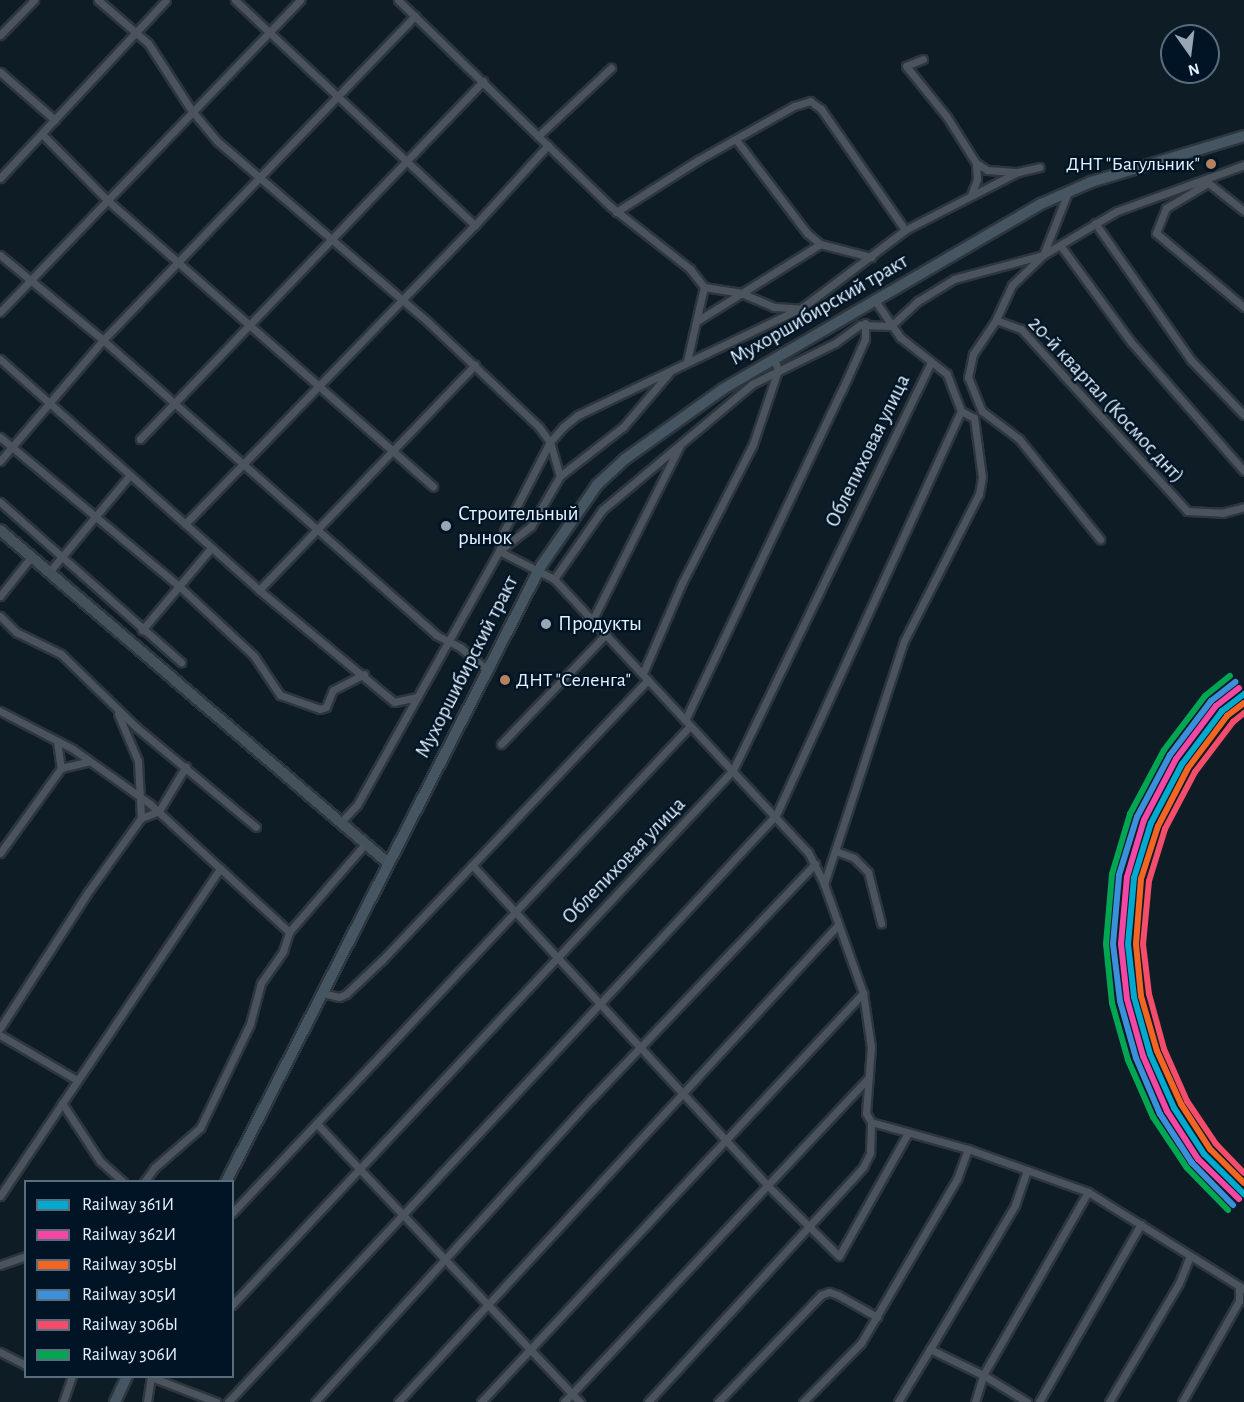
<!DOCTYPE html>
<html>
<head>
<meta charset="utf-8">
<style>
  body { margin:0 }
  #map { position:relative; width:1244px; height:1402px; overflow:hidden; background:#0e1c26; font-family:"Alegreya Sans",sans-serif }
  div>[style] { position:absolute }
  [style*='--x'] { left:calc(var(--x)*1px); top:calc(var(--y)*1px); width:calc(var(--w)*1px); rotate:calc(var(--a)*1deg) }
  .roads { filter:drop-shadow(2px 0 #2d363f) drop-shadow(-2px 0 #2d363f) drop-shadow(0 2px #2d363f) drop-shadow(0 -2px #2d363f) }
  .street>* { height:7px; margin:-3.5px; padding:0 3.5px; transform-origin:3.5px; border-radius:3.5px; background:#4b545d }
  .secondary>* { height:10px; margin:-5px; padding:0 5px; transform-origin:5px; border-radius:5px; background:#44515b }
  .primary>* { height:10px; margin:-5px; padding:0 5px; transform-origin:5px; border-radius:5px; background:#455561 }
  .rail-1>* { height:6px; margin:-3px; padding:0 3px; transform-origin:3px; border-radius:3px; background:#00a9ce }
  .rail-2>* { height:6px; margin:-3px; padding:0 3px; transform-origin:3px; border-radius:3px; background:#f346a5 }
  .rail-3>* { height:6px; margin:-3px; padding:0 3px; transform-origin:3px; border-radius:3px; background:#f26522 }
  .rail-4>* { height:6px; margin:-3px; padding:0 3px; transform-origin:3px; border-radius:3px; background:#3a90db }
  .rail-5>* { height:6px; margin:-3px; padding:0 3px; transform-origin:3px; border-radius:3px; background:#f44d6c }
  .rail-6>* { height:6px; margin:-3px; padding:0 3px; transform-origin:3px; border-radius:3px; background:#00a651 }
  .dots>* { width:16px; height:16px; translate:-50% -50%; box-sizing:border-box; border:3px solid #001426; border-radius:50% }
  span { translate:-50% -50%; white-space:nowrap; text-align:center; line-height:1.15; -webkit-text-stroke:4.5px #001426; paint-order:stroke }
  .bus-label { font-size:20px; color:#e2f2ff }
  .right { translate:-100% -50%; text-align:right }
  .left { translate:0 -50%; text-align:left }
  .street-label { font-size:21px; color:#e2f2ff }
  .poi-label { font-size:21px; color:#e2f2ff }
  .legend { position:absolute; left:24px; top:1180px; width:210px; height:198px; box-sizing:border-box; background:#001426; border:2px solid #5a6d7d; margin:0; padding:8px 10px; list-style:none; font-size:18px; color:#e2f2ff }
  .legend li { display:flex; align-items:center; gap:12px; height:30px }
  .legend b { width:30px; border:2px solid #5a6d7d }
  .north { position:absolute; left:1160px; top:24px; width:60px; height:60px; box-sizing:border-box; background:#001426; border:2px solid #5a6d7d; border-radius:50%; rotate:166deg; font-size:16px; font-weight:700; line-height:24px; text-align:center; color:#e2f2ff }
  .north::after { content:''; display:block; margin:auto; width:21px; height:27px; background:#98a7b3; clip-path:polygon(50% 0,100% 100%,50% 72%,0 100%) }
</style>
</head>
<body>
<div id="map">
  <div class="roads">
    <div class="street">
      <div style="--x:98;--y:0;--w:66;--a:40.7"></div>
      <div style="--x:148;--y:43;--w:81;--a:57.1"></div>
      <div style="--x:192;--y:111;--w:39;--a:50"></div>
      <div style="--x:217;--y:141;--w:279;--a:40.6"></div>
      <div style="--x:429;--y:323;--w:151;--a:43.4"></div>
      <div style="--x:539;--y:427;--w:19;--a:54"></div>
      <div style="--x:550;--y:442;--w:35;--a:74"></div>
      <div style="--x:235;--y:0;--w:329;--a:43.2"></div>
      <div style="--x:398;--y:0;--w:296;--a:44.2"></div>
      <div style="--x:610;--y:206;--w:102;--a:38.2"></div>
      <div style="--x:690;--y:269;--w:23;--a:52"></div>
      <div style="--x:704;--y:287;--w:37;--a:9"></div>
      <div style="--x:741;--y:293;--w:36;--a:23"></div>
      <div style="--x:774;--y:307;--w:22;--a:3"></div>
      <div style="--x:0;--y:35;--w:49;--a:-45.8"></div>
      <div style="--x:923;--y:59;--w:18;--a:158"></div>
      <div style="--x:906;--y:66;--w:65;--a:51.2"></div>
      <div style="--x:947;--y:117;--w:54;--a:57.8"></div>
      <div style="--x:976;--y:163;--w:13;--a:32"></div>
      <div style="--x:987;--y:170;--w:31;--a:4"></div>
      <div style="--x:0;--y:72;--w:73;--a:41.1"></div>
      <div style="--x:42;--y:134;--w:93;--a:45.4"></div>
      <div style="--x:107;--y:200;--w:434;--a:41.3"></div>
      <div style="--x:538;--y:136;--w:100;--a:-43"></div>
      <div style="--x:737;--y:141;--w:116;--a:52.7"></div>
      <div style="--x:807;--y:233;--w:17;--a:40"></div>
      <div style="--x:820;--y:244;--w:53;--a:14.3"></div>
      <div style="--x:0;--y:178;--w:243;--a:-47"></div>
      <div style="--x:1206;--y:181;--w:48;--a:38.3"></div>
      <div style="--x:1208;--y:183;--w:49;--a:149.2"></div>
      <div style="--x:1166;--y:208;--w:27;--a:112"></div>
      <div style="--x:1156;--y:233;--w:115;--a:40.1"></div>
      <div style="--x:1068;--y:192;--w:68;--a:111.6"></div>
      <div style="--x:1043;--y:255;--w:43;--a:135.9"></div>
      <div style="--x:1012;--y:285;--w:38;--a:115"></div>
      <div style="--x:996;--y:320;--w:41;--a:124.1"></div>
      <div style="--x:973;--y:354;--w:24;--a:102"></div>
      <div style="--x:968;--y:377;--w:37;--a:68"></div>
      <div style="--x:982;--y:411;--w:46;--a:37.1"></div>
      <div style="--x:1019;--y:439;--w:129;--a:51"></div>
      <div style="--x:971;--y:195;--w:17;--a:-69"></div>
      <div style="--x:977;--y:179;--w:16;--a:-94"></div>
      <div style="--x:616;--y:212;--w:97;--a:-32.4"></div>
      <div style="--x:698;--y:160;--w:110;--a:-29.4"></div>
      <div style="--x:794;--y:106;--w:17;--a:-17"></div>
      <div style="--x:810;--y:101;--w:14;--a:36"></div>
      <div style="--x:821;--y:109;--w:147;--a:55.2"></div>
      <div style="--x:1095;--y:223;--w:167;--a:55"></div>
      <div style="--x:1191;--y:360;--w:76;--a:46.1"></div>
      <div style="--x:1060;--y:245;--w:120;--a:53.8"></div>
      <div style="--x:1131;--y:342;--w:171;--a:48.8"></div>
      <div style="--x:0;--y:255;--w:134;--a:39.5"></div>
      <div style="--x:103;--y:340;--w:445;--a:41.5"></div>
      <div style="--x:436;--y:635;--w:28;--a:27"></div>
      <div style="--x:461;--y:648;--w:34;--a:40"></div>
      <div style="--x:0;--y:312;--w:433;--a:-46.1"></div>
      <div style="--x:996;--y:320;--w:27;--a:20"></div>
      <div style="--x:1021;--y:329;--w:246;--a:47.6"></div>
      <div style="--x:1187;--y:511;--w:35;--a:3"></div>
      <div style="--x:1222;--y:513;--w:23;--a:-15"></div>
      <div style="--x:697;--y:321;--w:145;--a:-32"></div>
      <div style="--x:0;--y:359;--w:347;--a:41.7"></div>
      <div style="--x:259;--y:590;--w:175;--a:39.7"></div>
      <div style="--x:394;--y:702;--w:24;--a:-12"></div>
      <div style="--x:687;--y:361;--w:76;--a:-77.1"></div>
      <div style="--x:0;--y:437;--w:233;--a:39.8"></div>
      <div style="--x:179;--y:586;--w:103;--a:43"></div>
      <div style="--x:254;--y:656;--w:47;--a:56.3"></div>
      <div style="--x:280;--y:695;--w:42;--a:19.3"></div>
      <div style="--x:320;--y:709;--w:6;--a:-18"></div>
      <div style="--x:326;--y:707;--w:18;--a:-68"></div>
      <div style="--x:333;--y:690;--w:35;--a:-27"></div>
      <div style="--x:140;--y:439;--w:496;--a:-46.2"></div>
      <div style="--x:0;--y:461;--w:159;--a:-49.6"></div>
      <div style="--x:103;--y:340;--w:450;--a:-46.1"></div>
      <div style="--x:0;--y:502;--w:242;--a:41.5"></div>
      <div style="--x:185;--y:524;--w:417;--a:-45.9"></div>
      <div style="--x:475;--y:225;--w:108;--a:-47.6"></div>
      <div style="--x:499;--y:551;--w:62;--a:27"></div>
      <div style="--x:554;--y:579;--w:373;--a:47.1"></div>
      <div style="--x:808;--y:852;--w:36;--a:63"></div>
      <div style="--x:824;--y:884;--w:116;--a:70.3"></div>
      <div style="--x:863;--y:993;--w:55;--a:81.6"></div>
      <div style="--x:871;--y:1047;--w:66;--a:94.3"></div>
      <div style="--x:866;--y:1113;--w:10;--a:61"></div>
      <div style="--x:871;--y:1122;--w:101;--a:15.6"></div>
      <div style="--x:968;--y:1149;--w:127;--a:19.7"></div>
      <div style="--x:1088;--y:1192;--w:184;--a:31.9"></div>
      <div style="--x:499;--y:551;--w:41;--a:-38"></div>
      <div style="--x:531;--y:526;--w:58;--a:-59.9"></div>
      <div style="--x:560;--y:476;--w:80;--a:-37.9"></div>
      <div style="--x:623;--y:427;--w:71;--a:-49.6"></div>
      <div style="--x:50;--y:571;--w:125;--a:-50.2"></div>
      <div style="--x:554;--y:579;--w:84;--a:-55.2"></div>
      <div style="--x:602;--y:510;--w:196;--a:-40"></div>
      <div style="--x:752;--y:384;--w:93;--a:-26.3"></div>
      <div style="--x:835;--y:343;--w:31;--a:-36"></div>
      <div style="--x:860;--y:325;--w:31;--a:2"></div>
      <div style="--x:891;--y:326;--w:37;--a:-43"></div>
      <div style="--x:918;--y:301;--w:42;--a:-31.4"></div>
      <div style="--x:954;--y:279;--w:92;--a:-15.1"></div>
      <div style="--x:1043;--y:255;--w:86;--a:-30.7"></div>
      <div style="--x:1117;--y:211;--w:135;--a:-19.9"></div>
      <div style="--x:259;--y:590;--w:312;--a:-46.2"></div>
      <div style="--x:0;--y:596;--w:50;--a:-51.5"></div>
      <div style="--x:0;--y:616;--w:23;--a:45"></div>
      <div style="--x:16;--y:632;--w:50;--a:26.1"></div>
      <div style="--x:61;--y:654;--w:105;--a:44.2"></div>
      <div style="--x:136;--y:727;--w:156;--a:39.8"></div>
      <div style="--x:592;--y:621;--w:197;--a:-63.4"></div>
      <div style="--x:142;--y:630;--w:107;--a:-49.9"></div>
      <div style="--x:643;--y:673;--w:98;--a:-66.6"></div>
      <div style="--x:682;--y:583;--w:156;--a:-62.9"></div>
      <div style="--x:753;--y:444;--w:78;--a:-71.3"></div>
      <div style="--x:778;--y:370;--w:12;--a:-110"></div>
      <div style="--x:0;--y:711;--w:82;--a:27.5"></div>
      <div style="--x:73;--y:749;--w:95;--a:35.5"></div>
      <div style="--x:150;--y:804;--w:189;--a:42.6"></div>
      <div style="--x:118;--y:714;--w:51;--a:66.9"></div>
      <div style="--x:138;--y:761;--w:57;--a:87"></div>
      <div style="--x:685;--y:720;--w:365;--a:-64.6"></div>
      <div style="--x:842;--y:390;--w:56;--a:-65.7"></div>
      <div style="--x:865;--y:339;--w:16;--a:-90"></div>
      <div style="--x:57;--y:741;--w:27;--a:82"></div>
      <div style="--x:501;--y:744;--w:151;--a:-46.3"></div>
      <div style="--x:341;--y:822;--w:23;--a:-47"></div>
      <div style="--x:357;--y:805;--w:291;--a:-60.8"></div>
      <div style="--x:499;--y:551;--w:21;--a:-76"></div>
      <div style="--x:504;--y:531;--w:100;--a:-62.7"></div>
      <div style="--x:550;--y:442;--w:20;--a:-49"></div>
      <div style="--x:563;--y:427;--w:19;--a:-39"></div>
      <div style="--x:578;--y:415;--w:250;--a:-25.6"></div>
      <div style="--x:803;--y:307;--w:128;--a:-37"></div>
      <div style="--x:905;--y:230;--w:127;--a:-27.2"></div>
      <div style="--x:1018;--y:172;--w:22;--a:-13"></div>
      <div style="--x:836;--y:851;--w:19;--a:21"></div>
      <div style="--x:854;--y:858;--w:20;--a:45"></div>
      <div style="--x:868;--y:872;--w:53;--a:75.7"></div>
      <div style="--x:0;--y:853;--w:105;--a:-54.3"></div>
      <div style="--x:61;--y:768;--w:28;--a:-13"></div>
      <div style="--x:472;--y:865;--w:435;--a:47.3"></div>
      <div style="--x:767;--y:1185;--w:101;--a:44.6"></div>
      <div style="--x:839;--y:1256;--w:139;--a:-60.7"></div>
      <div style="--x:824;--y:884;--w:256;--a:-71.8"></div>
      <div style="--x:904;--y:641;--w:165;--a:-63"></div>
      <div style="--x:979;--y:494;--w:17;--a:-80"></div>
      <div style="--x:982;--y:477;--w:60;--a:-97.7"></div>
      <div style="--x:974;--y:418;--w:15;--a:-152"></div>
      <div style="--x:961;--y:411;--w:40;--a:-111"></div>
      <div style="--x:947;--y:374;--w:60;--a:-141.8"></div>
      <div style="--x:900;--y:337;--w:46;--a:-124.4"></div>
      <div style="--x:322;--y:993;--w:17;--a:13"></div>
      <div style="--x:339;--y:997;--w:8;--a:-23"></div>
      <div style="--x:346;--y:994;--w:50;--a:-43.4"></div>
      <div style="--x:382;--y:960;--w:386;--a:-46.5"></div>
      <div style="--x:0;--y:1028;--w:162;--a:-57.1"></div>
      <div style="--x:88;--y:892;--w:91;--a:-54.4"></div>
      <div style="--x:141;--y:818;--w:19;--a:-21"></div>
      <div style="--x:159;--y:811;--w:52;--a:-59"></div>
      <div style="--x:0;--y:1035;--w:89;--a:30.3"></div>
      <div style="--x:62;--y:1103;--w:69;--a:56.8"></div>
      <div style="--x:100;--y:1161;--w:31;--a:42"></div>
      <div style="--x:317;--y:1124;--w:383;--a:46.6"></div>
      <div style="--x:144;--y:1182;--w:17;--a:-54"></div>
      <div style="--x:154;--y:1168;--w:61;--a:-41"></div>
      <div style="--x:200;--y:1128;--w:115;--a:-64.3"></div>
      <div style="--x:250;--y:1024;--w:42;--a:-75"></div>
      <div style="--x:261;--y:983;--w:39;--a:-55"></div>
      <div style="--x:283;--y:951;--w:20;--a:-72"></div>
      <div style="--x:289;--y:932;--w:116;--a:-49.2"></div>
      <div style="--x:0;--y:1196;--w:395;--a:-56.1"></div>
      <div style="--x:232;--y:1213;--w:669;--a:-46.76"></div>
      <div style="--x:0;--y:1265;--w:28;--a:-19"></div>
      <div style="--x:232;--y:1305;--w:733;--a:-46.88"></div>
      <div style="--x:733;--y:770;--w:451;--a:-64.1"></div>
      <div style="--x:0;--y:1352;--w:29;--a:27"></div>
      <div style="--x:151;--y:1377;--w:70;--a:21"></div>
      <div style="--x:63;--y:1402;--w:28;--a:-71"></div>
      <div style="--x:147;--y:1402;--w:26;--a:-81"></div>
      <div style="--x:228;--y:1402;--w:803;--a:-46.97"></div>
      <div style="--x:776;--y:815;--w:444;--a:-65.4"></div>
      <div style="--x:315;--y:1402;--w:410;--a:-47.7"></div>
      <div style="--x:591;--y:1099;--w:325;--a:-46.4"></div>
      <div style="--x:398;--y:1402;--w:649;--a:-47.31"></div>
      <div style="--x:481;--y:1402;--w:560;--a:-46.95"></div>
      <div style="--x:564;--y:1402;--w:444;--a:-46.8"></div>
      <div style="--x:648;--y:1402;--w:319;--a:-47.5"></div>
      <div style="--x:863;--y:1167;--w:16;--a:-63"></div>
      <div style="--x:870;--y:1153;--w:31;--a:-88"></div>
      <div style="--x:718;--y:1402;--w:149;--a:-46.1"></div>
      <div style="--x:821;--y:1295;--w:9;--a:-21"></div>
      <div style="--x:829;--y:1292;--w:9;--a:18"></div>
      <div style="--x:838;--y:1295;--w:45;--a:29.4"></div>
      <div style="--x:803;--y:1402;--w:83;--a:-45.5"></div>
      <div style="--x:861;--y:1343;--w:190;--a:-59.7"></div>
      <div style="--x:957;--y:1179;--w:32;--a:-70"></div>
      <div style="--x:898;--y:1402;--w:62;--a:-58.9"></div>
      <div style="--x:975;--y:1402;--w:28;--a:-73"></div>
      <div style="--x:983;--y:1375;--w:59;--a:-153.9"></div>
      <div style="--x:930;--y:1349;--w:167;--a:-59.4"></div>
      <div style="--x:1015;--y:1205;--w:36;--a:-71"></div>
      <div style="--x:1027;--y:1402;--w:52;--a:-148.5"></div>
      <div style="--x:983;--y:1375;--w:211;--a:-60.2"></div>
      <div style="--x:1039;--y:1402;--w:205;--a:-60.2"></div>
      <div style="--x:1109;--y:1402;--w:138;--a:-59.5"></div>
      <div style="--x:1179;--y:1283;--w:29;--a:-68"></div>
      <div style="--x:1182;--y:1402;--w:116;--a:-60.6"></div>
      <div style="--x:1239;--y:1301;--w:15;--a:-90"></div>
    </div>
    <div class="secondary">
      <div style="--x:0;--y:530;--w:511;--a:40.64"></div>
    </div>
    <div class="primary">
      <div style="--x:226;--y:1182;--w:692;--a:-62.92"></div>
      <div style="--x:541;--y:566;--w:98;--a:-55.3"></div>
      <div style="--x:597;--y:485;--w:38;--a:-43"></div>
      <div style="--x:625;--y:459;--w:120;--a:-35.5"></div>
      <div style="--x:723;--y:389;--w:368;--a:-30.2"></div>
      <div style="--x:1041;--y:204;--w:55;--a:-23.7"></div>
      <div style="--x:1091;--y:182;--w:160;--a:-16.7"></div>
      <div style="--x:115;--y:1402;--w:29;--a:-65"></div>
    </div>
  </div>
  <div class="rail-1">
    <div style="--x:1244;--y:694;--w:28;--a:142"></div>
    <div style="--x:1222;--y:711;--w:66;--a:127"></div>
    <div style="--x:1182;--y:764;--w:67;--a:117.7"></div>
    <div style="--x:1151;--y:823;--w:58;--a:107.2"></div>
    <div style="--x:1134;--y:878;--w:66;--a:95.2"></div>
    <div style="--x:1128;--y:944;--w:53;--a:83.5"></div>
    <div style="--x:1134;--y:997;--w:59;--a:74.3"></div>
    <div style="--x:1150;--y:1054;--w:59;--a:66"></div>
    <div style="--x:1174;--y:1108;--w:55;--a:56.9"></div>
    <div style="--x:1204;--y:1154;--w:57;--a:45"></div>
  </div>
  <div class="rail-2">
    <div style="--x:1239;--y:1199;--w:57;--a:-135.7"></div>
    <div style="--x:1198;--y:1159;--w:57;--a:-122.9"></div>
    <div style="--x:1167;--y:1111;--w:60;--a:-113.6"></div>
    <div style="--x:1143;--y:1056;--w:59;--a:-105.7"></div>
    <div style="--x:1127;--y:999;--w:55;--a:-96.2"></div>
    <div style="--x:1121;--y:944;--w:67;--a:-84.9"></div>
    <div style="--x:1127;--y:877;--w:59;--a:-73.4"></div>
    <div style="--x:1144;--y:820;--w:69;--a:-62.3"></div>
    <div style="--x:1176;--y:759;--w:66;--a:-53"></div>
    <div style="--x:1216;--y:706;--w:29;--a:-38"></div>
  </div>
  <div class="rail-3">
    <div style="--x:1244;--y:703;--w:21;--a:143"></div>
    <div style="--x:1227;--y:716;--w:65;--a:126.9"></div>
    <div style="--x:1188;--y:768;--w:65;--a:117.3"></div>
    <div style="--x:1158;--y:826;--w:56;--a:107.8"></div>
    <div style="--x:1141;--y:879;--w:65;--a:94.4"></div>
    <div style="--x:1136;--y:944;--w:52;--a:84.5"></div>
    <div style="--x:1141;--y:996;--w:57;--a:73.8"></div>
    <div style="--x:1157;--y:1051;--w:58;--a:65.6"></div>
    <div style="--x:1181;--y:1104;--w:54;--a:57.2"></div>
    <div style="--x:1210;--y:1149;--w:48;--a:45"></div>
  </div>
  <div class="rail-4">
    <div style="--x:1233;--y:1205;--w:59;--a:-134.3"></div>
    <div style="--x:1192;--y:1163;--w:59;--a:-123.1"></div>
    <div style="--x:1160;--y:1114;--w:61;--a:-113.2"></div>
    <div style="--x:1136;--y:1058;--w:59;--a:-105.7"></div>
    <div style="--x:1120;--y:1001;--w:57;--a:-97"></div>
    <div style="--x:1113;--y:944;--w:69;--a:-85"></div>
    <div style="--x:1119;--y:875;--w:61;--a:-72.8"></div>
    <div style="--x:1137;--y:817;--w:70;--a:-62"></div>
    <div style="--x:1170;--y:755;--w:68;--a:-52.8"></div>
    <div style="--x:1211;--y:701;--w:31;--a:-38"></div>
  </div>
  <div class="rail-5">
    <div style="--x:1244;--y:713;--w:14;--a:141"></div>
    <div style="--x:1233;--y:722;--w:63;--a:127.2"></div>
    <div style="--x:1195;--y:772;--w:64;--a:117.8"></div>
    <div style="--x:1165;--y:829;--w:54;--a:107.1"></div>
    <div style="--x:1149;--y:881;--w:63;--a:95.4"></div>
    <div style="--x:1143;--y:944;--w:50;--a:83.2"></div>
    <div style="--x:1149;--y:994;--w:57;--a:74.7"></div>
    <div style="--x:1164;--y:1049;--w:57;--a:66.1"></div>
    <div style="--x:1187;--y:1101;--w:52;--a:56"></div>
    <div style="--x:1216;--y:1144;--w:40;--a:46"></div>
  </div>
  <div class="rail-6">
    <div style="--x:1228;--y:1210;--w:59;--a:-134.3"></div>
    <div style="--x:1187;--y:1168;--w:61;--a:-123.7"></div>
    <div style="--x:1153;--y:1117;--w:62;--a:-113.7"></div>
    <div style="--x:1128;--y:1060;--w:59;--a:-105.7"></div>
    <div style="--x:1112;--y:1003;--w:59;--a:-95.8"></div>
    <div style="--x:1106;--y:944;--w:70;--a:-85.1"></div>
    <div style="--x:1112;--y:874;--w:63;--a:-73.3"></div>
    <div style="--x:1130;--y:814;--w:72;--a:-62"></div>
    <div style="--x:1164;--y:750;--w:68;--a:-52.8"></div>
    <div style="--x:1205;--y:696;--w:32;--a:-39"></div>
  </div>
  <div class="dots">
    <div style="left:1211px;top:164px;background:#b6815c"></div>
    <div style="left:446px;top:526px;background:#98a7b3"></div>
    <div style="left:546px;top:624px;background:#98a7b3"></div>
    <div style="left:505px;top:680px;background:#b6815c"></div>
  </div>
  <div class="bus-label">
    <span class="right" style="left:1200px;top:164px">ДНТ "Багульник"</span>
    <span class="left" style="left:516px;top:680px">ДНТ "Селенга"</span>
  </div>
  <div class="street-label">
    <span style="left:819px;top:310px;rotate:-30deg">Мухоршибирский тракт</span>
    <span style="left:1106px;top:400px;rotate:47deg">20-й квартал (Космос днт)</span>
    <span style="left:868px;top:451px;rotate:-64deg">Облепиховая улица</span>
    <span style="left:467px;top:667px;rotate:-63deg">Мухоршибирский тракт</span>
    <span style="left:624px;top:861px;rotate:-46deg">Облепиховая улица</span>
  </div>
  <div class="poi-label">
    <span class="left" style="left:458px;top:526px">Строительный<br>рынок</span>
    <span class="left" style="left:558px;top:624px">Продукты</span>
  </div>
  <ul class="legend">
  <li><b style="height:8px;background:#00a9ce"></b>Railway 361И</li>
  <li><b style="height:8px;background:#f346a5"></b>Railway 362И</li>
  <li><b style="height:8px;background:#f26522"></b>Railway 305Ы</li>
  <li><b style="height:8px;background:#3a90db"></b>Railway 305И</li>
  <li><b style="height:8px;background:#f44d6c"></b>Railway 306Ы</li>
  <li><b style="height:8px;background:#00a651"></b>Railway 306И</li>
  </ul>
  <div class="north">N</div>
</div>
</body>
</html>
